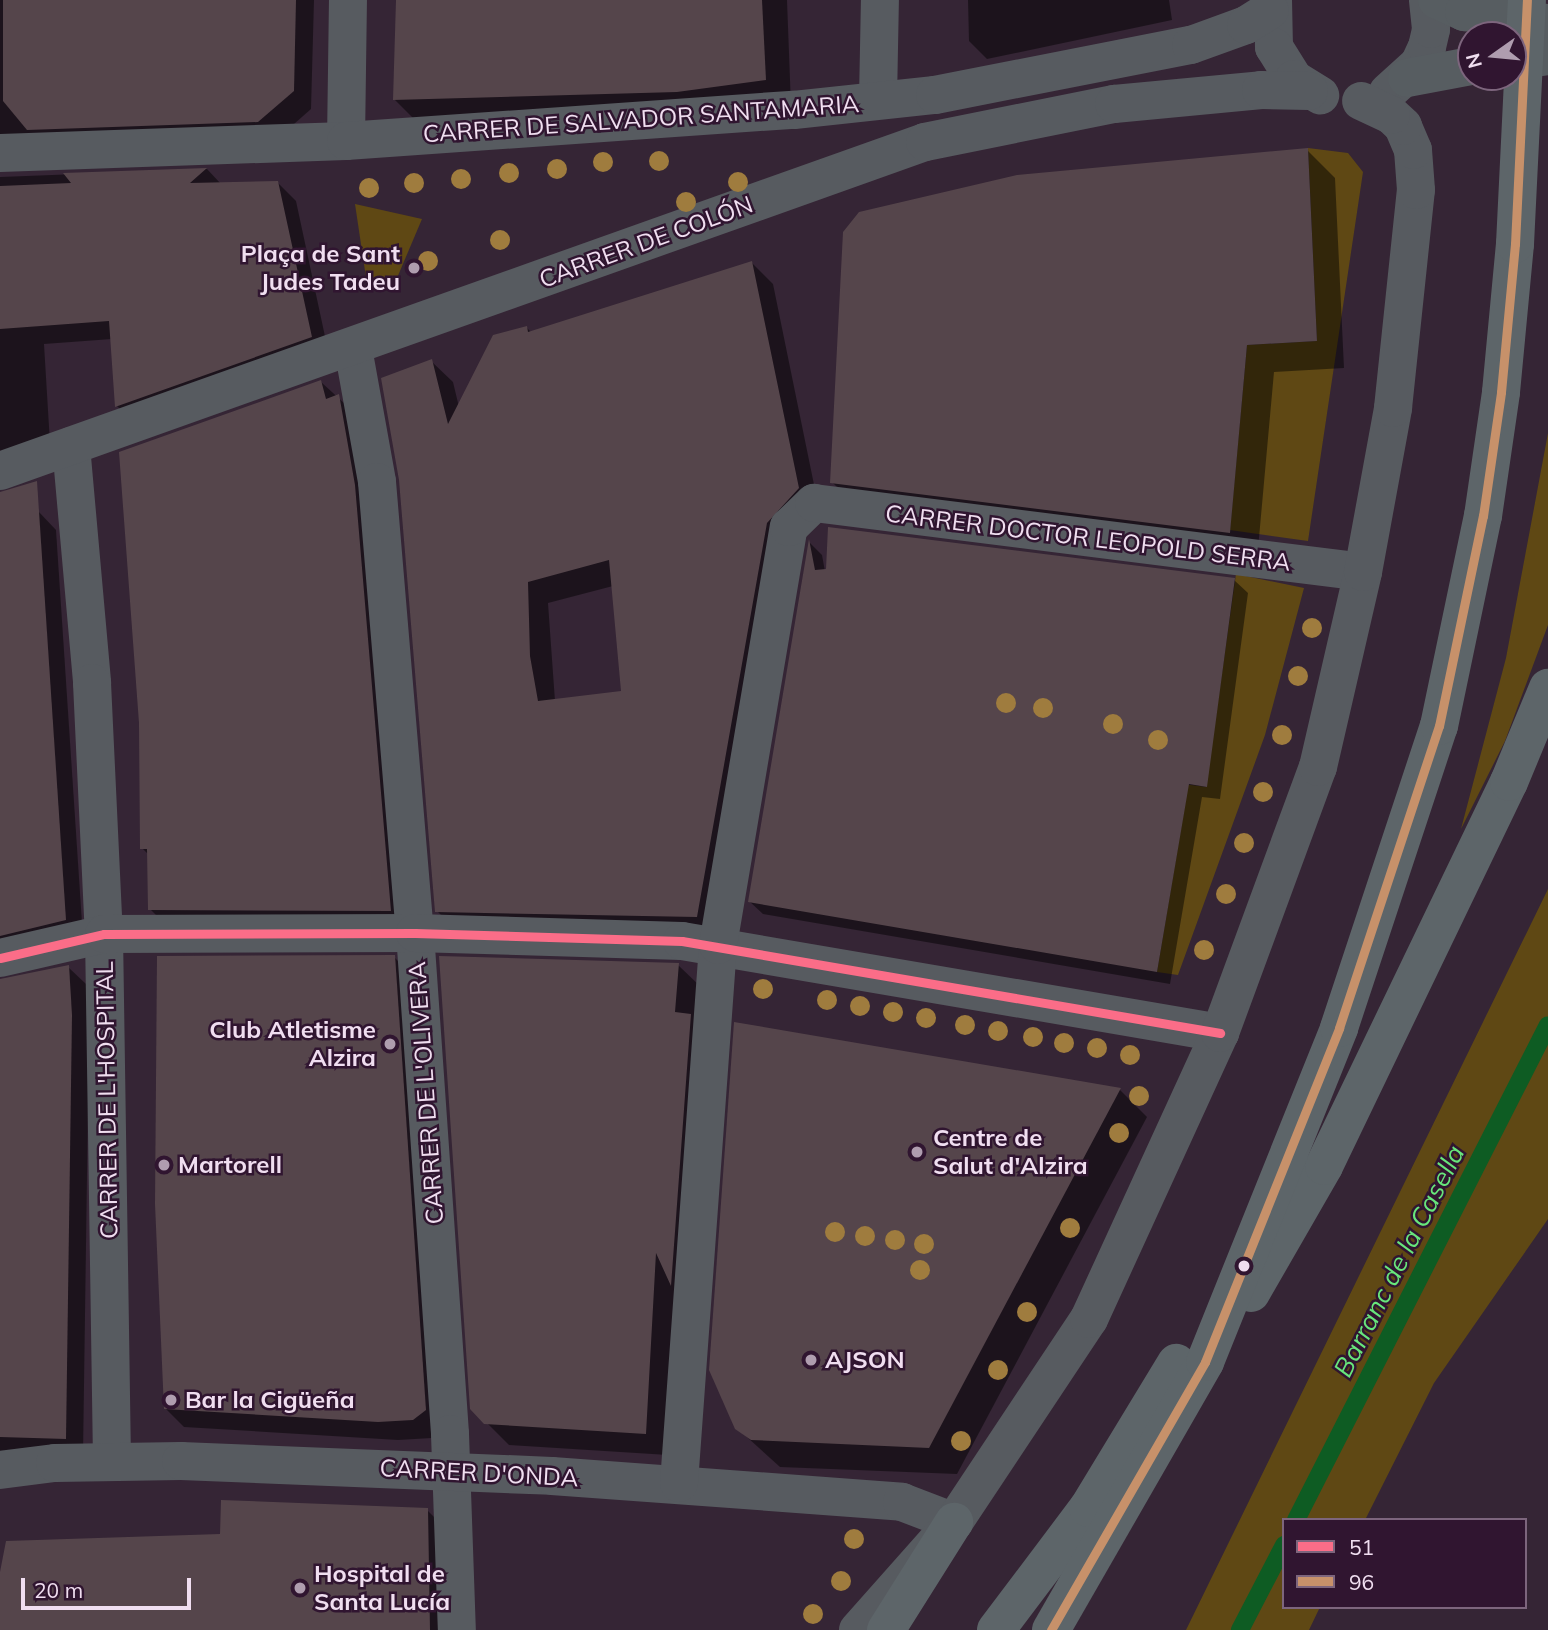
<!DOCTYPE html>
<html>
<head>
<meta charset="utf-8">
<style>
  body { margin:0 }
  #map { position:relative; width:1548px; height:1630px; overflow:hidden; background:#352535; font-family:Mulish,sans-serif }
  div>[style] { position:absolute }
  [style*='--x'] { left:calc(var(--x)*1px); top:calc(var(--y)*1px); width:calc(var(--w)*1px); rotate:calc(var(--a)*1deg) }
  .green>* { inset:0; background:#5f4814 }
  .shadow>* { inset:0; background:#0007 }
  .stream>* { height:18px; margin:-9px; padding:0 9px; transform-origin:9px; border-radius:9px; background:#0e5c23 }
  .building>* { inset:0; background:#55454b }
  .street>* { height:38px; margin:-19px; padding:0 19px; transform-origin:19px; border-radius:19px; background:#575b60 }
  .secondary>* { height:38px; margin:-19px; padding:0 19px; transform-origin:19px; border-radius:19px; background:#575d61 }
  .primary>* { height:38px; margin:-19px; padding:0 19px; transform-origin:19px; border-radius:19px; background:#5d6569 }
  .primary-bridge>* { height:38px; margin:-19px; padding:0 19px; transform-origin:19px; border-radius:19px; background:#5d6569 }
  .bus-1>* { height:9px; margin:-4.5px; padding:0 4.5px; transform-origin:4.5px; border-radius:4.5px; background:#fb6d88 }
  .bus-2>* { height:9px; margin:-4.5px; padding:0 4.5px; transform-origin:4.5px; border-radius:4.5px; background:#c7916a }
  .trees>* { width:20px; height:20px; margin:-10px; border-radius:50%; background:#9f7c3e }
  .dots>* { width:19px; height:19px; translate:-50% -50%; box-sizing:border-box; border:4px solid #301530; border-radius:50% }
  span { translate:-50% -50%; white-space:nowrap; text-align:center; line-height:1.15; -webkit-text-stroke:5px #301530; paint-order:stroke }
  .street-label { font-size:24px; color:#f0def0 }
  .poi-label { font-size:24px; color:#f0def0; font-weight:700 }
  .right { translate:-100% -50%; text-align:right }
  .left { translate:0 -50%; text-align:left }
  .water-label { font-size:26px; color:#68e67b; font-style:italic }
  .legend { position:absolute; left:1282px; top:1518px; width:245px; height:91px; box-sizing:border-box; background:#301530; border:2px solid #7d657d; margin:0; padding:9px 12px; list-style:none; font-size:21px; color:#f0def0 }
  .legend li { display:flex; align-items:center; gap:14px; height:35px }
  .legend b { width:35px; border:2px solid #7d657d }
  .north { position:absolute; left:1457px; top:21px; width:70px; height:70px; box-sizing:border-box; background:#301530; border:2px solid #7d657d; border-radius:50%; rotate:255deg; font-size:19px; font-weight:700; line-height:28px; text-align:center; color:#f0def0 }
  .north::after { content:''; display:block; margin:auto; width:24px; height:32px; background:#af9daf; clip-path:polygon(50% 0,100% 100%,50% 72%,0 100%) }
  .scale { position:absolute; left:21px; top:1578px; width:170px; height:32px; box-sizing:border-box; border:4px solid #f0def0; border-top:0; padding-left:9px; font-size:21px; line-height:24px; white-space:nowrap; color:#f0def0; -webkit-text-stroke:5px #301530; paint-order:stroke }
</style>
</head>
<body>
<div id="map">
  <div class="green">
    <div style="clip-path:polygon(1308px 148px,1348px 153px,1363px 172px,1308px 541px,1230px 530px,1247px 345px,1317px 341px)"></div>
    <div style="clip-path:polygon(355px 204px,422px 219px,397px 278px,368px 291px)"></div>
    <div style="clip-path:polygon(1548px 433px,1548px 625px,1505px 741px,1461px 829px,1506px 658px)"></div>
    <div style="clip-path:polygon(1236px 574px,1304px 588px,1265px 735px,1178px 975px,1157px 972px,1186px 799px,1012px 762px,1206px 787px)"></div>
    <div style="clip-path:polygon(1548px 889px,1548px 1219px,1434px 1383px,1365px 1520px,1284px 1520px,1284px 1607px,1320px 1607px,1309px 1630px,1186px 1630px)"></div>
  </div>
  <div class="shadow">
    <div style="clip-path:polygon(0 0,314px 0,311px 109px,277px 139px,0 160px)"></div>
    <div style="clip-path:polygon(398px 0,787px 0,791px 106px,421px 126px,394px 99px)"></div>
    <div style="clip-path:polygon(968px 0,1169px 0,1172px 20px,987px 59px,969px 41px)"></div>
    <div style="clip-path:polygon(1307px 150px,1335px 178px,1344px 368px,1274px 372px,1257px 560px,860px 510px,832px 482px)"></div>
    <div style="clip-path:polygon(207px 169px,221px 184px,278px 183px,296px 201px,329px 355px,135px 424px,117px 406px,112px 339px,44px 344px,50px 443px,0 462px,0 177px)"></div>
    <div style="clip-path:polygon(evenodd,752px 263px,773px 284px,819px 509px,788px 545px,718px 937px,458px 932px,437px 911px,431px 361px,453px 382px,459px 407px,527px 328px,532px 333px,752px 263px,613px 586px,623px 693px,555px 701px,548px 603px,613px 586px)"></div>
    <div style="clip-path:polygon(321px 382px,356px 414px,408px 928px,168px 927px,150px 909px,149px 855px,142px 848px)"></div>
    <div style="clip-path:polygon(0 492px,38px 511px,56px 530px,83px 938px,0 966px)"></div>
    <div style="clip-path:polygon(810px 543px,822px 555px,826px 577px,1234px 580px,1248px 593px,1220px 799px,1202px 797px,1170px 984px,763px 914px,749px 901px)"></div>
    <div style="clip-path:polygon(394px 957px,412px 975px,432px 1438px,398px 1440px,184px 1427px,165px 1408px)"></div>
    <div style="clip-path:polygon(678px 965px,701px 987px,668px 1455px,509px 1445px,472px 1408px)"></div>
    <div style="clip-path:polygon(68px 967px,86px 984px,89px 1034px,83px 1456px,0 1454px,0 980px)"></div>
    <div style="clip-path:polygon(736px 1024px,1120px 1090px,1147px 1117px,957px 1474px,780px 1467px,737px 1428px)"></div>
    <div style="clip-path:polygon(427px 1510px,453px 1536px,455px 1630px,0 1630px,0 1581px)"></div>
  </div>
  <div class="stream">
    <div style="--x:1296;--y:1520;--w:555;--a:-63.02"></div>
    <div style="--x:1240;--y:1630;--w:96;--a:-62.6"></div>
  </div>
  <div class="building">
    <div style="clip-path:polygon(3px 0,296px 0,294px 91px,258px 122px,27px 130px,3px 101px)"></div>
    <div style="clip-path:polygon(396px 0,762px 0,766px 80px,677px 92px,393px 100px)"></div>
    <div style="clip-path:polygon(1308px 148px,1317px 341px,1247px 345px,1230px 533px,830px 483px,843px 232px,859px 212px,1017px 175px)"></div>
    <div style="clip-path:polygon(207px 168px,190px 183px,278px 181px,312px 337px,115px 407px,109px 321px,0 329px,0 186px,71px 183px,63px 173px)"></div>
    <div style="clip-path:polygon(evenodd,752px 261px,799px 488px,767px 523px,697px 917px,435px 912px,399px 480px,381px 378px,432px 359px,448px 424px,493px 335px,527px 326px,528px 332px,752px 261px,609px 560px,621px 691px,538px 701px,530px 656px,528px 582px,609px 560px)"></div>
    <div style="clip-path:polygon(321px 380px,326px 399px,339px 394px,355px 485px,391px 911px,148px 910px,147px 849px,140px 849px,139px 723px,119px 452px)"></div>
    <div style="clip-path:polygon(37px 481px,66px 920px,0 936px,0 492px)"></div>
    <div style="clip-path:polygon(828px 527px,1235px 578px,1207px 787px,1189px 784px,1157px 972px,748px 902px,809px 539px,815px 570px,826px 569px)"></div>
    <div style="clip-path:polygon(395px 955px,426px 1410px,413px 1420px,378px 1422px,164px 1409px,155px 1204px,157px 956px)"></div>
    <div style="clip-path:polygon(439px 956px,679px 963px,675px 1012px,691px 1014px,671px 1286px,656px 1253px,646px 1434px,484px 1424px,470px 1409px)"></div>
    <div style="clip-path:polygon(69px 965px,72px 1015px,66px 1439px,0 1437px,0 979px)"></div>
    <div style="clip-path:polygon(734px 1022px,1121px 1088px,929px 1448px,751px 1440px,735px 1429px,709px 1370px)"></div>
    <div style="clip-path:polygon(221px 1500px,428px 1508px,430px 1630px,0 1630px,0 1572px,6px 1541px,220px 1534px)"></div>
  </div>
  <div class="street">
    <div style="--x:1273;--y:0;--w:47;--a:88.8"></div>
    <div style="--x:1274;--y:47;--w:38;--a:58"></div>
    <div style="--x:1294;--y:79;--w:31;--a:32"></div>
    <div style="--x:1388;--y:92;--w:42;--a:-42.1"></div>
    <div style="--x:1419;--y:64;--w:19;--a:-65"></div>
    <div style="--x:1427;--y:47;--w:18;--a:-77"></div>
    <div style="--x:1431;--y:29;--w:29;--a:-96"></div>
    <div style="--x:878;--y:100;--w:100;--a:-88.9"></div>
    <div style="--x:346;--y:141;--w:141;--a:-89.2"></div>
    <div style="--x:0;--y:153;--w:346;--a:-2"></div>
    <div style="--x:346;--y:141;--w:449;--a:-4"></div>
    <div style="--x:794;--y:110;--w:142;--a:-6.1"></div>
    <div style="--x:935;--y:95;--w:261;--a:-11.1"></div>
    <div style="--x:1191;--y:45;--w:59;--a:-20"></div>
    <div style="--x:1246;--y:25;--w:28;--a:-32"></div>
    <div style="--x:353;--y:348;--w:136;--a:79.8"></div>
    <div style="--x:377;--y:482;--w:453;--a:85.2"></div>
    <div style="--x:415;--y:933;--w:502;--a:86"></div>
    <div style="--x:450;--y:1434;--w:196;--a:88"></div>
    <div style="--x:71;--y:446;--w:238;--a:84.9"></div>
    <div style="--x:92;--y:683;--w:251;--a:87.3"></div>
    <div style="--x:104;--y:934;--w:527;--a:89.13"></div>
    <div style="--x:0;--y:471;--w:982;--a:-19.58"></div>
    <div style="--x:925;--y:142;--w:193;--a:-11.4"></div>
    <div style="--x:1114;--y:104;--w:148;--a:-5.4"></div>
    <div style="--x:1261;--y:90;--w:48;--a:1.2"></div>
    <div style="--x:0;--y:958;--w:107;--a:-13"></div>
    <div style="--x:104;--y:934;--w:311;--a:-0.2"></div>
    <div style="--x:415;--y:933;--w:267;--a:1.7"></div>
    <div style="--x:682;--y:941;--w:546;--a:9.7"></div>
    <div style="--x:0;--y:1470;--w:55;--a:-7.3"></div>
    <div style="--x:55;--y:1463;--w:126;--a:-0.9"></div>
    <div style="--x:181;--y:1461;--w:371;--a:2.3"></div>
    <div style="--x:552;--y:1476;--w:351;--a:4.2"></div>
    <div style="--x:902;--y:1502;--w:56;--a:21"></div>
    <div style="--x:679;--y:1483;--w:539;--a:-85.85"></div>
    <div style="--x:718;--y:945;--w:424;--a:-80.4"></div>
    <div style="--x:789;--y:527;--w:35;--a:-44"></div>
    <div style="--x:814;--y:503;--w:553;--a:7.16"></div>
    <div style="--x:858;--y:1630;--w:144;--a:-48.4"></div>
    <div style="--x:954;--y:1522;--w:244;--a:-56.4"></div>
    <div style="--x:1089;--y:1319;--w:315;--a:-65.4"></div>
    <div style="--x:1220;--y:1033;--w:283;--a:-69.8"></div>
    <div style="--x:1318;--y:767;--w:200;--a:-77"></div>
    <div style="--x:1363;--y:572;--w:167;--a:-79.6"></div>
    <div style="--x:1393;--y:408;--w:219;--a:-84"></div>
    <div style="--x:1416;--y:190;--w:40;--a:-94.3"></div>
    <div style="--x:1413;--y:150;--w:26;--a:-113"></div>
    <div style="--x:1403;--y:126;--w:16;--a:-137"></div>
    <div style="--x:1391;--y:115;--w:33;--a:-155"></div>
  </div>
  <div class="secondary">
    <div style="--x:1437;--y:0;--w:30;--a:24"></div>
    <div style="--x:1464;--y:12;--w:85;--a:7.5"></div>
    <div style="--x:1513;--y:61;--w:35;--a:-8"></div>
    <div style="--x:1407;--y:78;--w:65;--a:-10.6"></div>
  </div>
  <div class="primary">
    <div style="--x:1251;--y:1293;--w:146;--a:-60.1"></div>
    <div style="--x:1324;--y:1166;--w:426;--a:-64.3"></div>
    <div style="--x:1509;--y:782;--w:102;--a:-67.5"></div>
    <div style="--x:886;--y:1630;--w:128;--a:-57.8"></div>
    <div style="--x:996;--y:1630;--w:153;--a:-53"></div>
    <div style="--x:1088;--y:1508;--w:170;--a:-58.7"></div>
    <div style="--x:1051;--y:1630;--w:309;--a:-60.1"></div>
    <div style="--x:1205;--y:1362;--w:360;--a:-68.1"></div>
    <div style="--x:1339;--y:1028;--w:318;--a:-71.7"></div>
  </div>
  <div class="primary-bridge">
    <div style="--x:1439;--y:726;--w:215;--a:-78.2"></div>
    <div style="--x:1483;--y:516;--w:125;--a:-81.7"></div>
    <div style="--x:1501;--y:392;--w:149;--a:-84.6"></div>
    <div style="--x:1515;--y:244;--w:244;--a:-87.2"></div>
  </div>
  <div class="bus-1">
    <div style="--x:0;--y:958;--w:107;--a:-13"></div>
    <div style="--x:104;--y:934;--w:311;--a:-0.2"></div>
    <div style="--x:415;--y:933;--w:267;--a:1.7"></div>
    <div style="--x:682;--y:941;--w:546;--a:9.7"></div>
  </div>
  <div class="bus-2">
    <div style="--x:1051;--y:1630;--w:309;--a:-60.1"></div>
    <div style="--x:1205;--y:1362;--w:360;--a:-68.1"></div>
    <div style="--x:1339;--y:1028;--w:318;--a:-71.7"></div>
    <div style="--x:1439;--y:726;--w:215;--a:-78.2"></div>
    <div style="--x:1483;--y:516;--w:125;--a:-81.7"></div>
    <div style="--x:1501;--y:392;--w:149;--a:-84.6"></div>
    <div style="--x:1515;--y:244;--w:244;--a:-87.2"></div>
  </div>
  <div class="trees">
    <div style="left:659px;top:161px"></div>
    <div style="left:603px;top:162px"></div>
    <div style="left:557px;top:169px"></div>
    <div style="left:509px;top:173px"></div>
    <div style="left:461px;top:179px"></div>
    <div style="left:738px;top:182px"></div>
    <div style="left:414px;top:183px"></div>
    <div style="left:369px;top:188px"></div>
    <div style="left:686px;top:202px"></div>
    <div style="left:500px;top:240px"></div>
    <div style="left:428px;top:261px"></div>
    <div style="left:1312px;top:628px"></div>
    <div style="left:1298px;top:676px"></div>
    <div style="left:1006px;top:703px"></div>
    <div style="left:1043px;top:708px"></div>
    <div style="left:1113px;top:724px"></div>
    <div style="left:1282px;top:735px"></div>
    <div style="left:1158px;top:740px"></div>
    <div style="left:1263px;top:792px"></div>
    <div style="left:1244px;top:843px"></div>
    <div style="left:1226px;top:894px"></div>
    <div style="left:1204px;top:950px"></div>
    <div style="left:763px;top:989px"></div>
    <div style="left:827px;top:1000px"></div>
    <div style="left:860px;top:1006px"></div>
    <div style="left:893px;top:1012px"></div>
    <div style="left:926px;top:1018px"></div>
    <div style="left:965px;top:1025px"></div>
    <div style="left:998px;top:1031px"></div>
    <div style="left:1033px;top:1037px"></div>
    <div style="left:1064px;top:1043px"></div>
    <div style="left:1097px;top:1048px"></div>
    <div style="left:1130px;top:1055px"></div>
    <div style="left:1139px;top:1096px"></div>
    <div style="left:1119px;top:1133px"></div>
    <div style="left:1070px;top:1228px"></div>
    <div style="left:835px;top:1232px"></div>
    <div style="left:865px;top:1236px"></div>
    <div style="left:895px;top:1240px"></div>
    <div style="left:924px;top:1244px"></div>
    <div style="left:920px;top:1270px"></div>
    <div style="left:1027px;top:1312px"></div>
    <div style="left:998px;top:1370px"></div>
    <div style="left:961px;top:1441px"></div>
    <div style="left:854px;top:1539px"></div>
    <div style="left:841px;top:1581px"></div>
    <div style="left:813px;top:1614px"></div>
  </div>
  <div class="dots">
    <div style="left:414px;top:268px;background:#af9daf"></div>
    <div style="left:390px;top:1044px;background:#af9daf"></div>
    <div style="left:917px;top:1152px;background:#af9daf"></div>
    <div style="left:164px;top:1165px;background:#af9daf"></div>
    <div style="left:1244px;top:1266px;background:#f0def0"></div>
    <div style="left:811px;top:1360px;background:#af9daf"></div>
    <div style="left:171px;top:1400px;background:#af9daf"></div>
    <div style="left:300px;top:1588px;background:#af9daf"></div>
  </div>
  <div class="street-label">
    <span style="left:641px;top:119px;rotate:-4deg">CARRER DE SALVADOR SANTAMARIA</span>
    <span style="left:646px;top:242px;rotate:-20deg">CARRER DE COLÓN</span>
    <span style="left:1088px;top:538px;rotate:7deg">CARRER DOCTOR LEOPOLD SERRA</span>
    <span style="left:426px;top:1093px;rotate:-94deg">CARRER DE L'OLIVERA</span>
    <span style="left:107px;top:1100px;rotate:-91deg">CARRER DE L'HOSPITAL</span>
    <span style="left:479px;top:1473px;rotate:3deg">CARRER D'ONDA</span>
  </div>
  <div class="poi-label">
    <span class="right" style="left:400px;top:268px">Plaça de Sant<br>Judes Tadeu</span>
    <span class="right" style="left:376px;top:1044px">Club Atletisme<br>Alzira</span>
    <span class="left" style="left:933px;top:1152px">Centre de<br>Salut d'Alzira</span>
    <span class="left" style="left:178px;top:1165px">Martorell</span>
    <span class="left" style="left:825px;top:1360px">AJSON</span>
    <span class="left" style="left:185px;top:1400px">Bar la Cigüeña</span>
    <span class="left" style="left:314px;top:1588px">Hospital de<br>Santa Lucía</span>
  </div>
  <div class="water-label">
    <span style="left:1399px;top:1261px;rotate:-63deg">Barranc de la Casella</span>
  </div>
  <ul class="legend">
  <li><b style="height:9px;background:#fb6d88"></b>51</li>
  <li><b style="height:9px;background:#c7916a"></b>96</li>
  </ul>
  <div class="north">N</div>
  <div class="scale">20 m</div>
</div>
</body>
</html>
